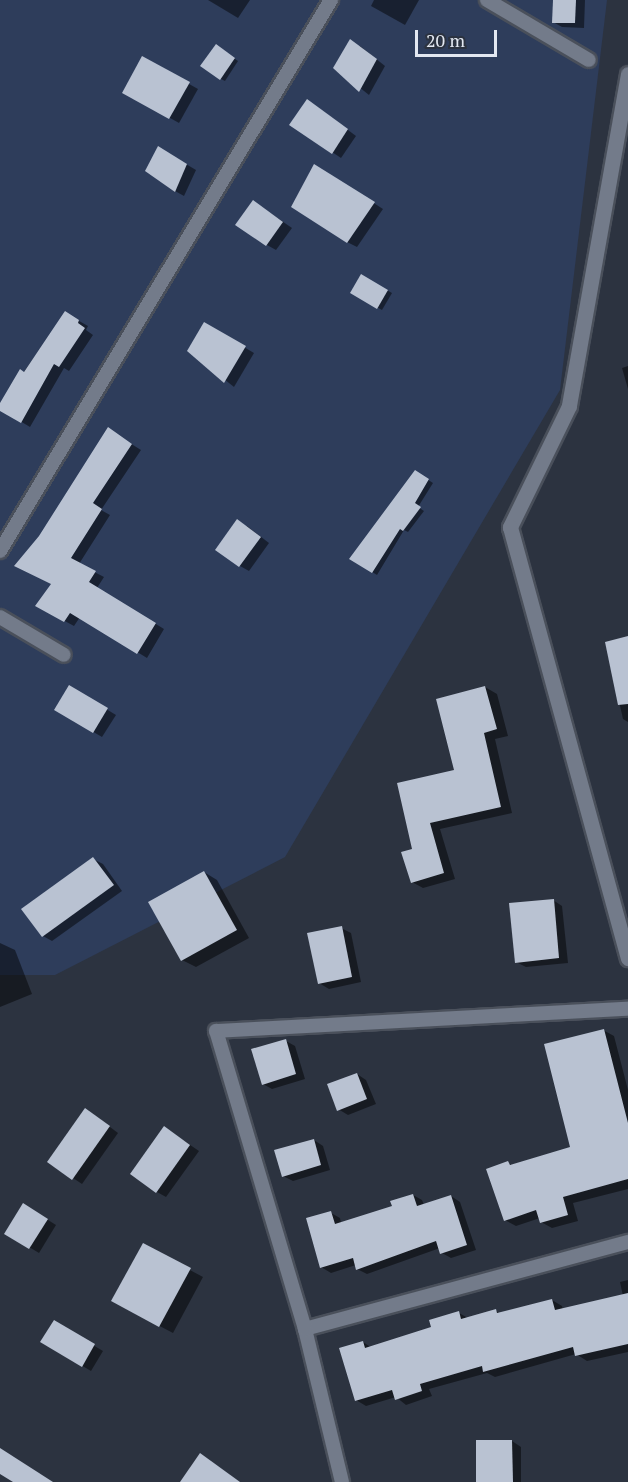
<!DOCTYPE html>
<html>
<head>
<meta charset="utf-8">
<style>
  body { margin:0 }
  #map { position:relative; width:628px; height:1482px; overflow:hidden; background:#2c3340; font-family:"PT Serif",serif }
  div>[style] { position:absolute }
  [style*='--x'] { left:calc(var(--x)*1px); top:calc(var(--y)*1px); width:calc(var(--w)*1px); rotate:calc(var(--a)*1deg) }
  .green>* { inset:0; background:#2e3d5b }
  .shadow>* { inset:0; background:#0007 }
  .building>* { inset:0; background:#b9c2d2 }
  .roads { filter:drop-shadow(2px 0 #4a505b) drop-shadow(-2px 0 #4a505b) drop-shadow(0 2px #4a505b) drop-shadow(0 -2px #4a505b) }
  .service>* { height:14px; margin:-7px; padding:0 7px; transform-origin:7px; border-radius:7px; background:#737b8a }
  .minor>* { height:15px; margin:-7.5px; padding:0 7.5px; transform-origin:7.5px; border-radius:7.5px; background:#737b8a }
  span { translate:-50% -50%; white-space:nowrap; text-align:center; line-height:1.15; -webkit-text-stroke:6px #2c3340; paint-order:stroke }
  .scale { position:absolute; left:415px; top:30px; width:82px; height:27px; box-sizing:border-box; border:3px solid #e3e8f1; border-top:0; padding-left:8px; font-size:18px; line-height:21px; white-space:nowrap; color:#e3e8f1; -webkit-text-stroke:4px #2c3340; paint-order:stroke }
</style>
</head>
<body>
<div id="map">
  <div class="green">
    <div style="clip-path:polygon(0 0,607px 0,560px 390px,285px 857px,55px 975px,0 975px)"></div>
  </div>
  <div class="shadow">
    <div style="clip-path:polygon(208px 0,250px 0,238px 18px)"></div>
    <div style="clip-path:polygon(374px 0,419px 0,405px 25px,371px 6px)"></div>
    <div style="clip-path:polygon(554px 0,585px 0,584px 28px,562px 27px,553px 22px)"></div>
    <div style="clip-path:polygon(360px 46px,385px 66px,369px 95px,334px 67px)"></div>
    <div style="clip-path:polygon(220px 49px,238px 61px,225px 81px,221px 79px)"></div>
    <div style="clip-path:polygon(143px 58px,198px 89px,179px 123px,124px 92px)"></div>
    <div style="clip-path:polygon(316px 106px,356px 136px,341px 158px,332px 152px)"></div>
    <div style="clip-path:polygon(159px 148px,196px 170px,184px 196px,175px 191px)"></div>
    <div style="clip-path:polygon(324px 171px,383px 209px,357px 247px,347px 242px)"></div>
    <div style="clip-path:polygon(263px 208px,292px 228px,276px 250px,267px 245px)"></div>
    <div style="clip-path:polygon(362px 276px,392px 293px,382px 310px,352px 293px)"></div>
    <div style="clip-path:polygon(65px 313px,88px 326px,86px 330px,93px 335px,69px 371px,64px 368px,30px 427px,0 409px,0 406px)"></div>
    <div style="clip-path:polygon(205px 324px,254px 353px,234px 387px,189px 351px)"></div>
    <div style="clip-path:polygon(628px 366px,628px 389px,622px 368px)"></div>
    <div style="clip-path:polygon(117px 435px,141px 450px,101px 510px,110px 515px,79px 564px,104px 577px,97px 588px,164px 629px,147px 658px,80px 617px,74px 626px,37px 606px,53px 584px)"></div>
    <div style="clip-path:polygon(416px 472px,433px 483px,418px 507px,424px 511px,408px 532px,404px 530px,377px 575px,351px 559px)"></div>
    <div style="clip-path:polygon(247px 526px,269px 543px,249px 571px,240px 566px)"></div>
    <div style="clip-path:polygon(628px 638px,628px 722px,623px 719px,606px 643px)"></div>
    <div style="clip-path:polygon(70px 687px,116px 715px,102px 737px,56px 710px)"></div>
    <div style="clip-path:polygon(485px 687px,497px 694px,508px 736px,495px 739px,512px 813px,440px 829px,455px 879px,423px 888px,412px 882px,413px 850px,456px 771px)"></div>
    <div style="clip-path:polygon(93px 859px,103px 864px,122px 891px,52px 941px,43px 936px)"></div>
    <div style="clip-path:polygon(204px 872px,217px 880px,249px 938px,196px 967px,182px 960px)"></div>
    <div style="clip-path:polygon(553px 900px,562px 906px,568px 963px,526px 967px,516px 962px)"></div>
    <div style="clip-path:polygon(341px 928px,351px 933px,361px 982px,329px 989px,319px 983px)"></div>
    <div style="clip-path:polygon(0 943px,15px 950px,32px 994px,0 1007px)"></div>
    <div style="clip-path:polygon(603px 1030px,614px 1036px,628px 1090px,628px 1189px,573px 1203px,578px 1221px,552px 1228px,541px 1222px,540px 1218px,516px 1226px,505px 1220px,508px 1163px,513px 1166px,572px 1148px)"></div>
    <div style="clip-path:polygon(286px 1041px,295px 1046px,305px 1079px,272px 1089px,263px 1084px)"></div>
    <div style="clip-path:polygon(357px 1074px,366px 1080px,376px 1104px,348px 1115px,338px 1109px)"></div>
    <div style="clip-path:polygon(94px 1115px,118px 1133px,82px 1184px,73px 1178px)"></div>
    <div style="clip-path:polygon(174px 1134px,199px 1151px,166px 1197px,157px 1192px)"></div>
    <div style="clip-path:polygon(314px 1140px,323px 1146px,330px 1170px,293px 1181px,283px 1176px)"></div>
    <div style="clip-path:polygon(413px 1195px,422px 1200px,424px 1205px,451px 1196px,460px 1202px,476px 1250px,451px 1258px,442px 1253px,440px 1248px,367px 1274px,357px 1269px,356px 1265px,331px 1273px,321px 1267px,331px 1213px,340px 1218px,341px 1223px,394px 1207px)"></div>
    <div style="clip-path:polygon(24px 1205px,56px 1225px,39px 1253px,6px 1233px)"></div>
    <div style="clip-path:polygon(143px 1245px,203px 1277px,173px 1333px,127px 1309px)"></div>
    <div style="clip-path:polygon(628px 1280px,628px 1352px,587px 1361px,576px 1354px,495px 1377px,487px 1373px,429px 1389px,432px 1396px,406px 1405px,396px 1397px,366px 1406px,356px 1400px,363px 1342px,372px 1348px,432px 1328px,459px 1313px,468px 1318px,496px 1311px,501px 1314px,552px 1300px,562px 1306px,563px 1310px,623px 1296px,620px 1282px)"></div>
    <div style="clip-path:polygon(54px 1322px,103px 1351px,91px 1371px,42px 1342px)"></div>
    <div style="clip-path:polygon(512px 1441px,521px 1447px,521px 1482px,478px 1482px)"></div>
  </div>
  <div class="building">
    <div style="clip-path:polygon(553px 0,576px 0,575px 23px,552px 23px)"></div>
    <div style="clip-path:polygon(350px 39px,377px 59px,359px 92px,333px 68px)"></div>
    <div style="clip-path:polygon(216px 44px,235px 58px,220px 80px,200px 66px)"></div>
    <div style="clip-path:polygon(142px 56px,190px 82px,169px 119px,122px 93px)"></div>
    <div style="clip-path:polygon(307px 99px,348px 129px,332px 154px,289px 125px)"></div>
    <div style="clip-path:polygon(158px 146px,187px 164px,175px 192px,145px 171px)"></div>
    <div style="clip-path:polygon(314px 164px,375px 202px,347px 243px,291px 207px)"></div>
    <div style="clip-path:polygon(253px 200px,283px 222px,266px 246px,235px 225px)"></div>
    <div style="clip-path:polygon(361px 274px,388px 290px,377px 309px,350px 293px)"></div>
    <div style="clip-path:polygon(65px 311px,79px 320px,78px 323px,85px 328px,59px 367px,54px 364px,21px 423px,0 411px,0 403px,20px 369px,24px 372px)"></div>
    <div style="clip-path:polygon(204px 322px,246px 346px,224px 383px,187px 351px)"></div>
    <div style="clip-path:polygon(108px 427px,132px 444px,93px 503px,102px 509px,71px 558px,96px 571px,89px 582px,156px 623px,137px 654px,70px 613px,64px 622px,35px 606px,51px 584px,14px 566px,39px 536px)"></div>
    <div style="clip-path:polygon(415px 470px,429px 479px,415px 503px,421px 507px,403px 531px,400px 529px,372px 573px,349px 559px)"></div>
    <div style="clip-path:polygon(237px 519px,261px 537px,239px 567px,215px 550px)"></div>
    <div style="clip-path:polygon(628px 636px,628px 704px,618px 705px,605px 642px)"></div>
    <div style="clip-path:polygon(69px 685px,108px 708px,93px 733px,54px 710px)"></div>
    <div style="clip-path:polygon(485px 686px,497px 729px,484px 733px,501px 807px,430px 823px,444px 873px,411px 883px,401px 852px,412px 849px,397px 783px,454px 770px,436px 699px)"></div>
    <div style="clip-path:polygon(93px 857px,114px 885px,42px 937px,21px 909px)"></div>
    <div style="clip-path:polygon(204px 871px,237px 930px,181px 961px,148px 902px)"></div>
    <div style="clip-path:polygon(554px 899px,559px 958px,515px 963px,509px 903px)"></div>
    <div style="clip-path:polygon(342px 926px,352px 977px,318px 984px,307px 933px)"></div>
    <div style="clip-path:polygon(604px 1029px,628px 1123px,628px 1179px,563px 1197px,568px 1215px,540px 1223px,536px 1210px,504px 1221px,486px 1169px,508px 1161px,510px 1165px,570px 1147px,544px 1044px)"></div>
    <div style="clip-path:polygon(286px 1039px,296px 1074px,262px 1085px,251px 1049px)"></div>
    <div style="clip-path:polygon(357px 1073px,367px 1099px,337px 1111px,327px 1084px)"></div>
    <div style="clip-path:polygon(85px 1108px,110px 1126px,72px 1180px,47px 1162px)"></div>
    <div style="clip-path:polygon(164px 1126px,190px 1145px,156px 1193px,130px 1174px)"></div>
    <div style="clip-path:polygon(314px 1139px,321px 1165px,282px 1177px,274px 1150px)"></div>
    <div style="clip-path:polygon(413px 1194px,417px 1206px,451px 1195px,467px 1245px,440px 1254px,436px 1241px,356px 1270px,353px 1258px,320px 1268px,306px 1218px,331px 1211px,335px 1224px,392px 1206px,390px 1201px)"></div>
    <div style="clip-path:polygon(23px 1203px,48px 1219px,29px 1249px,4px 1234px)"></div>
    <div style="clip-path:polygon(143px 1243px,191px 1268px,159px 1327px,111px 1301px)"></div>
    <div style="clip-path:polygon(628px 1293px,628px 1344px,575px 1356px,573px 1347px,483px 1372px,482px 1366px,420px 1384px,422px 1391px,395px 1400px,392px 1390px,355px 1401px,339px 1348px,363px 1341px,365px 1348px,431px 1327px,429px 1320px,459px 1311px,461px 1319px,496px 1309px,497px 1313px,552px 1299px,555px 1310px)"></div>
    <div style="clip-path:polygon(54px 1320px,95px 1344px,82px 1367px,40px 1342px)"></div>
    <div style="clip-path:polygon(476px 1440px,512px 1440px,513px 1482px,476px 1482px)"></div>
    <div style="clip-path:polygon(0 1448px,53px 1482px,13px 1482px,0 1474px)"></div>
    <div style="clip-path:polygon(200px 1453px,240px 1482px,180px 1482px)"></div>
  </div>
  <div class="roads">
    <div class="service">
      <div style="--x:487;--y:0;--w:118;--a:30.5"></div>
      <div style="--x:0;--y:551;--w:643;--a:-59.01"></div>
      <div style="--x:0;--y:617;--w:74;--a:30.7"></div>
      <div style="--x:305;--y:1329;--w:335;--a:-15.1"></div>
      <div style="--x:342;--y:1482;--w:157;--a:-103.6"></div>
      <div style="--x:305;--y:1329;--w:311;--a:-106.6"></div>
      <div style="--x:216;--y:1031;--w:413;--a:-3.1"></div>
    </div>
    <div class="minor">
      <div style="--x:628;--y:74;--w:337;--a:100.1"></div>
      <div style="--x:569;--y:406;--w:135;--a:116"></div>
      <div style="--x:510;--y:527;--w:447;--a:74.7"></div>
    </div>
  </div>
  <div class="scale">20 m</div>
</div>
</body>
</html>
